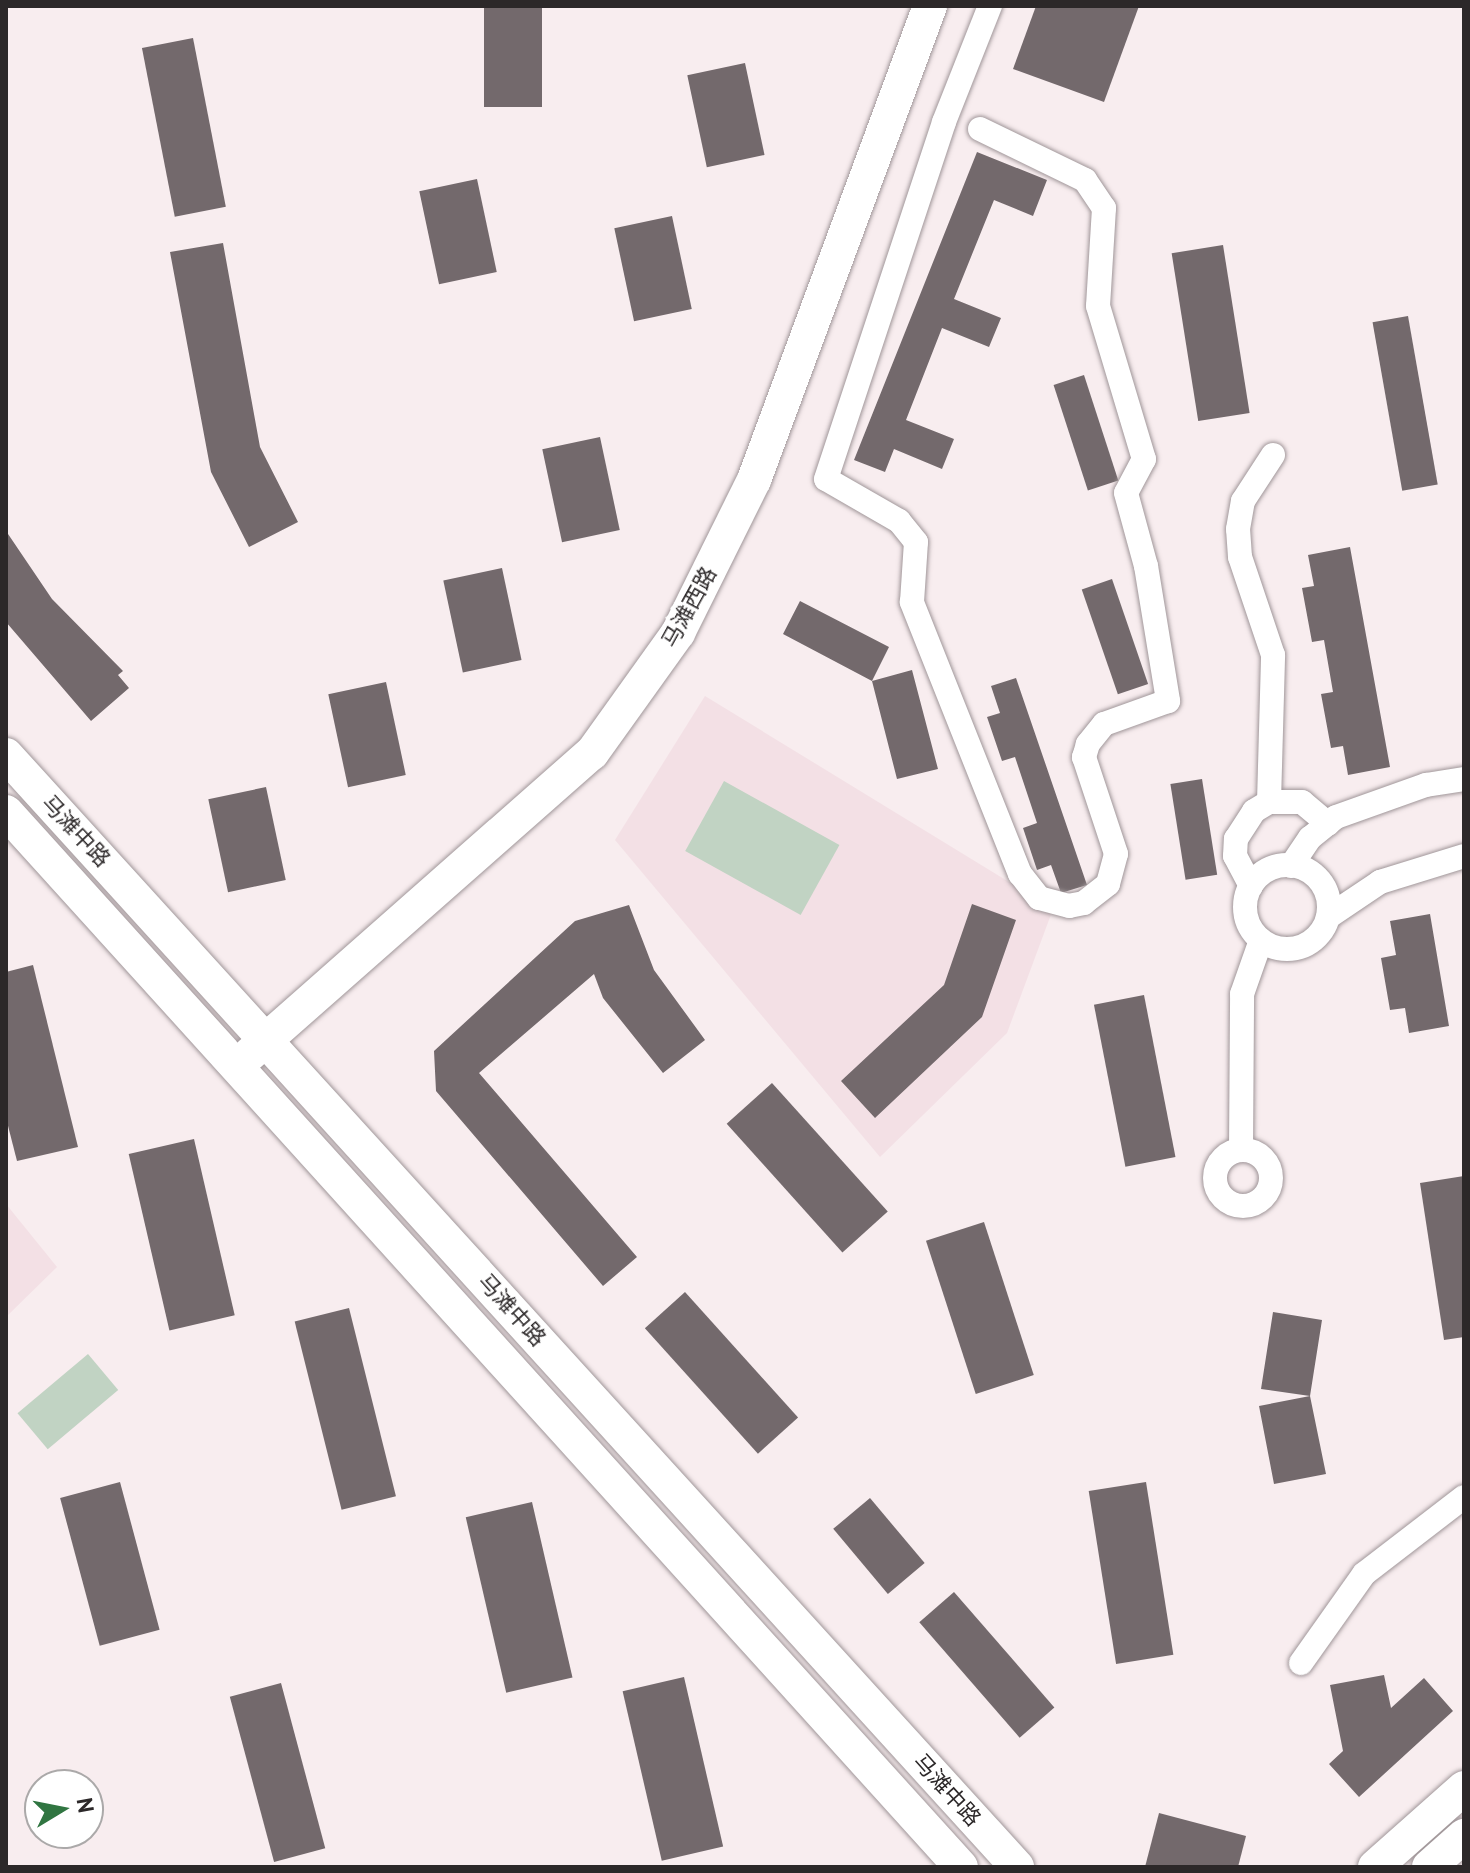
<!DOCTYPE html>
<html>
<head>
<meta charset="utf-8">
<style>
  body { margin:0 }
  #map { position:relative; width:1470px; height:1873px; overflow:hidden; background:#f8edef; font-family:"PT Sans","Noto Sans SC",sans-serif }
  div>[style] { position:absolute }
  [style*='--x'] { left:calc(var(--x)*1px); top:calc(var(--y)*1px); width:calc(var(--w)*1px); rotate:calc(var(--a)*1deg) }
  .built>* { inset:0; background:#f3e0e5 }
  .green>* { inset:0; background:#c1d3c3; transform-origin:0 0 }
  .building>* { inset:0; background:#73696c; transform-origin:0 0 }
  .roads { filter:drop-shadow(0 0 2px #a09699) drop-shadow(0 0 2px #a09699) }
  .street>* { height:24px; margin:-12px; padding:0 12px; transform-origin:12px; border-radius:12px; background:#fff }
  .street>.ring { margin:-12px; padding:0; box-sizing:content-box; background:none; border:24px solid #fff; border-radius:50% }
  .secondary>* { height:34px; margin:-17px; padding:0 17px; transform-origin:17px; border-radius:17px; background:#fff }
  span { translate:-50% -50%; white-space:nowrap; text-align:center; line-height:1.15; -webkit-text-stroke:8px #fff; paint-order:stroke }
  .street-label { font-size:22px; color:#2c2829 }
  .frame { position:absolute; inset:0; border:8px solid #2c2829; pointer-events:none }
  .north { position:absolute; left:24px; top:1769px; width:80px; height:80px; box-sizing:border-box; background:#fff; border:2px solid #aba9a9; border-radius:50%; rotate:80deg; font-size:22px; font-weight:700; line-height:32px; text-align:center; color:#2c2829 }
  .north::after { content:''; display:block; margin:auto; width:28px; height:36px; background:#307541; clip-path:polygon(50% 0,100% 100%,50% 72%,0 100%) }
</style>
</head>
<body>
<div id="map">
  <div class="built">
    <div style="clip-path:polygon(705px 696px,1053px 909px,1007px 1033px,880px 1157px,615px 840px)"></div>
    <div style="clip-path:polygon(6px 1204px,57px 1267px,6px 1317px)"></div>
  </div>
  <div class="green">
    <div style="left:724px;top:781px;width:132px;height:80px;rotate:29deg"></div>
    <div style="left:88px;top:1354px;width:47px;height:92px;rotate:50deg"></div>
  </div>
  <div class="building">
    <div style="left:484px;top:6px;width:58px;height:101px"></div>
    <div style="clip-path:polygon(1036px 6px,1139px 6px,1104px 102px,1013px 69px)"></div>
    <div style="left:193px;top:38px;width:172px;height:52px;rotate:79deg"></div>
    <div style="left:745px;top:63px;width:94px;height:59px;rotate:78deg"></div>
    <div style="clip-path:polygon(977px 152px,1047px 180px,1033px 216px,994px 200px,954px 299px,1001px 318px,989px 347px,942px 328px,906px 420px,954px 439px,942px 469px,894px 449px,885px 472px,854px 460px)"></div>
    <div style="left:477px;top:179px;width:95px;height:59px;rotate:78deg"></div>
    <div style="left:672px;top:216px;width:95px;height:59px;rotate:78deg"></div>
    <div style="clip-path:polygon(223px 243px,260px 447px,298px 522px,249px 547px,211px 472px,170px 252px)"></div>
    <div style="left:1223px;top:245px;width:170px;height:52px;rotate:81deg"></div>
    <div style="left:1408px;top:316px;width:171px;height:36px;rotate:80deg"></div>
    <div style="left:1084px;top:375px;width:111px;height:32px;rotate:72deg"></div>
    <div style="left:600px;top:437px;width:95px;height:59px;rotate:78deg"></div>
    <div style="clip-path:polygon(6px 531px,52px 599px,123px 671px,118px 675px,129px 688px,91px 721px,6px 622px)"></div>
    <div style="clip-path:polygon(1350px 547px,1390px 767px,1348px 775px,1343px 746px,1331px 748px,1321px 694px,1333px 692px,1324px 640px,1312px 642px,1302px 588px,1314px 586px,1308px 555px)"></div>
    <div style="left:502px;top:568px;width:94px;height:60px;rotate:78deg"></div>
    <div style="left:1112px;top:579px;width:111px;height:32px;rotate:71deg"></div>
    <div style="clip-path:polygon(800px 601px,889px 647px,872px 681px,912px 670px,938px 769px,897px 779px,872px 681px,783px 634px)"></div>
    <div style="clip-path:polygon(1016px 678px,1087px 885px,1061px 893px,1051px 865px,1037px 870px,1023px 828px,1037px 823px,1015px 757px,1002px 761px,987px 717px,1000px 713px,991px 686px)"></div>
    <div style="left:386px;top:682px;width:95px;height:59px;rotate:78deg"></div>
    <div style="left:1202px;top:779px;width:97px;height:32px;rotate:81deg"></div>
    <div style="left:266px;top:787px;width:95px;height:59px;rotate:78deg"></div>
    <div style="clip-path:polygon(972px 904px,1016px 920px,982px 1017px,875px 1118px,841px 1081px,944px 985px)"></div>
    <div style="clip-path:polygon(629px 905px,654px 970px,705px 1040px,663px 1073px,603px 998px,594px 974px,479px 1073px,637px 1257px,603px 1286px,436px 1091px,434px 1051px,575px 921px)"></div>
    <div style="clip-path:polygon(1430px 914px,1449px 1026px,1409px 1033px,1405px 1008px,1390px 1010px,1381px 958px,1396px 955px,1390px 921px)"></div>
    <div style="clip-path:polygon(33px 965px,78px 1147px,17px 1161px,6px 1118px,6px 972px)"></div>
    <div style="left:1144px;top:995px;width:165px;height:51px;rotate:79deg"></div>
    <div style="left:772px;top:1083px;width:173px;height:61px;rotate:48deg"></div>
    <div style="left:194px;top:1139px;width:181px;height:67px;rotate:77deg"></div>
    <div style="clip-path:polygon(1464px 1176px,1464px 1337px,1444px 1340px,1420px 1183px)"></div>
    <div style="left:984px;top:1222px;width:161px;height:61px;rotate:72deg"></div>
    <div style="left:685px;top:1292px;width:169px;height:54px;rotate:48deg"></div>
    <div style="left:349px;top:1308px;width:194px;height:56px;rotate:76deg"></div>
    <div style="clip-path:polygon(1273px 1312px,1322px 1320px,1310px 1396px,1326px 1474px,1274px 1484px,1259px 1406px,1310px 1396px,1261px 1389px)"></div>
    <div style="left:120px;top:1482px;width:153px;height:62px;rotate:75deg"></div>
    <div style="left:1146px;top:1482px;width:175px;height:58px;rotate:81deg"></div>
    <div style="left:870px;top:1498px;width:85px;height:48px;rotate:50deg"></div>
    <div style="left:532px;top:1502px;width:180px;height:68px;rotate:77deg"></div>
    <div style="left:954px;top:1592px;width:153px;height:46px;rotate:49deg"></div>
    <div style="clip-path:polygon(1384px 1675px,1391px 1708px,1424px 1678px,1453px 1711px,1359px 1797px,1329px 1764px,1343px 1751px,1330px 1685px)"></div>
    <div style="left:684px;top:1677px;width:174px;height:63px;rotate:77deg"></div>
    <div style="left:281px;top:1683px;width:171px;height:53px;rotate:75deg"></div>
    <div style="clip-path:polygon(1159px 1813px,1246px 1836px,1238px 1867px,1145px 1867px)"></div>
  </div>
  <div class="roads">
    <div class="street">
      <div style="--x:980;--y:129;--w:117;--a:25.9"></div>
      <div style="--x:1085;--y:180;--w:34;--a:56"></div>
      <div style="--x:1104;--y:208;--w:98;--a:93.5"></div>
      <div style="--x:1098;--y:306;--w:160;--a:73.3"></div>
      <div style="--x:1144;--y:459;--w:38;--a:118"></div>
      <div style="--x:1126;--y:493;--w:76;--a:74.7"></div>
      <div style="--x:1146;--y:566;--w:137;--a:80.7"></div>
      <div style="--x:1168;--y:701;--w:68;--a:160.2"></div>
      <div style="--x:1104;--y:724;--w:26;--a:129"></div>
      <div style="--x:1088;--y:744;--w:14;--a:107"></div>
      <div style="--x:1084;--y:757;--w:102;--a:71.7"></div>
      <div style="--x:1116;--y:854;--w:31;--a:105"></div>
      <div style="--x:1108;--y:884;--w:31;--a:142"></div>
      <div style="--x:1084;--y:903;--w:15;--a:169"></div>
      <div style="--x:1069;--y:906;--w:31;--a:-165"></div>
      <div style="--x:1039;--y:898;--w:31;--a:-128"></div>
      <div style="--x:1020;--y:874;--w:293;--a:-111.7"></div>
      <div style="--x:912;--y:602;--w:60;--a:-86.2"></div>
      <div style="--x:916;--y:542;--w:27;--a:-129"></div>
      <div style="--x:899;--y:521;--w:84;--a:-150.1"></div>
      <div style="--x:826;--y:479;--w:376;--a:-71.7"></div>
      <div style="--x:944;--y:122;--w:125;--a:-68.4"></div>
      <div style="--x:1269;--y:802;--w:147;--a:-88.4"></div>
      <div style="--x:1273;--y:655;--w:103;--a:-108.6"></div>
      <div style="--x:1240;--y:557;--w:28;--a:-94"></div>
      <div style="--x:1238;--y:529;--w:28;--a:-80"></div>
      <div style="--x:1243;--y:501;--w:55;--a:-56.9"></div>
      <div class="ring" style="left:1245px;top:865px;width:60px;height:60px"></div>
      <div style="--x:1291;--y:866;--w:34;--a:-56"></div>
      <div style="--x:1310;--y:838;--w:33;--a:-39"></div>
      <div style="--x:1336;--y:817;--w:96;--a:-19.6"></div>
      <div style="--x:1426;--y:785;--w:38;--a:-9"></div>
      <div style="--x:1251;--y:886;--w:34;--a:-118"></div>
      <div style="--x:1235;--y:856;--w:17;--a:-87"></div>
      <div style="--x:1236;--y:839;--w:33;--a:-57"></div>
      <div style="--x:1254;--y:811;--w:17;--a:-31"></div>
      <div style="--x:1269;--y:802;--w:33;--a:0"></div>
      <div style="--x:1302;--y:802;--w:34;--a:40"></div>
      <div style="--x:1328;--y:917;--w:63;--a:-33.9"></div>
      <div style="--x:1380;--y:882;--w:88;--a:-17.2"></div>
      <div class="ring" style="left:1215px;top:1150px;width:32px;height:32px"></div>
      <div style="--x:1241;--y:1150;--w:156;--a:-89.6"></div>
      <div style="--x:1242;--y:994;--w:57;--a:-70.6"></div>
      <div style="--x:1301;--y:1663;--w:109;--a:-54.7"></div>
      <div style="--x:1364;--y:1574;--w:126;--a:-37.6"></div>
    </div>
    <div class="secondary">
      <div style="--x:6;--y:755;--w:1503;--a:47.72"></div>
      <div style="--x:6;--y:812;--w:1423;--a:47.85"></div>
      <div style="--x:250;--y:1054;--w:456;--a:-41.4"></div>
      <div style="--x:592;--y:753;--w:148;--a:-54.4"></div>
      <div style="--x:678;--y:633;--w:171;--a:-63.6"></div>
      <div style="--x:754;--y:480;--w:506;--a:-69.63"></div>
      <div style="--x:1375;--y:1867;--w:119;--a:-41.6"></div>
      <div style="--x:1429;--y:1867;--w:47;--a:-41.5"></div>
    </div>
  </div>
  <div class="street-label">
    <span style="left:689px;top:607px;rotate:-61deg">马滩西路</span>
    <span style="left:76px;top:831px;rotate:47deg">马滩中路</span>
    <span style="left:512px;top:1310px;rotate:48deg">马滩中路</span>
    <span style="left:947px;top:1790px;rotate:48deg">马滩中路</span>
  </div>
  <div class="frame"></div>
  <div class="north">N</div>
</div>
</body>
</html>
